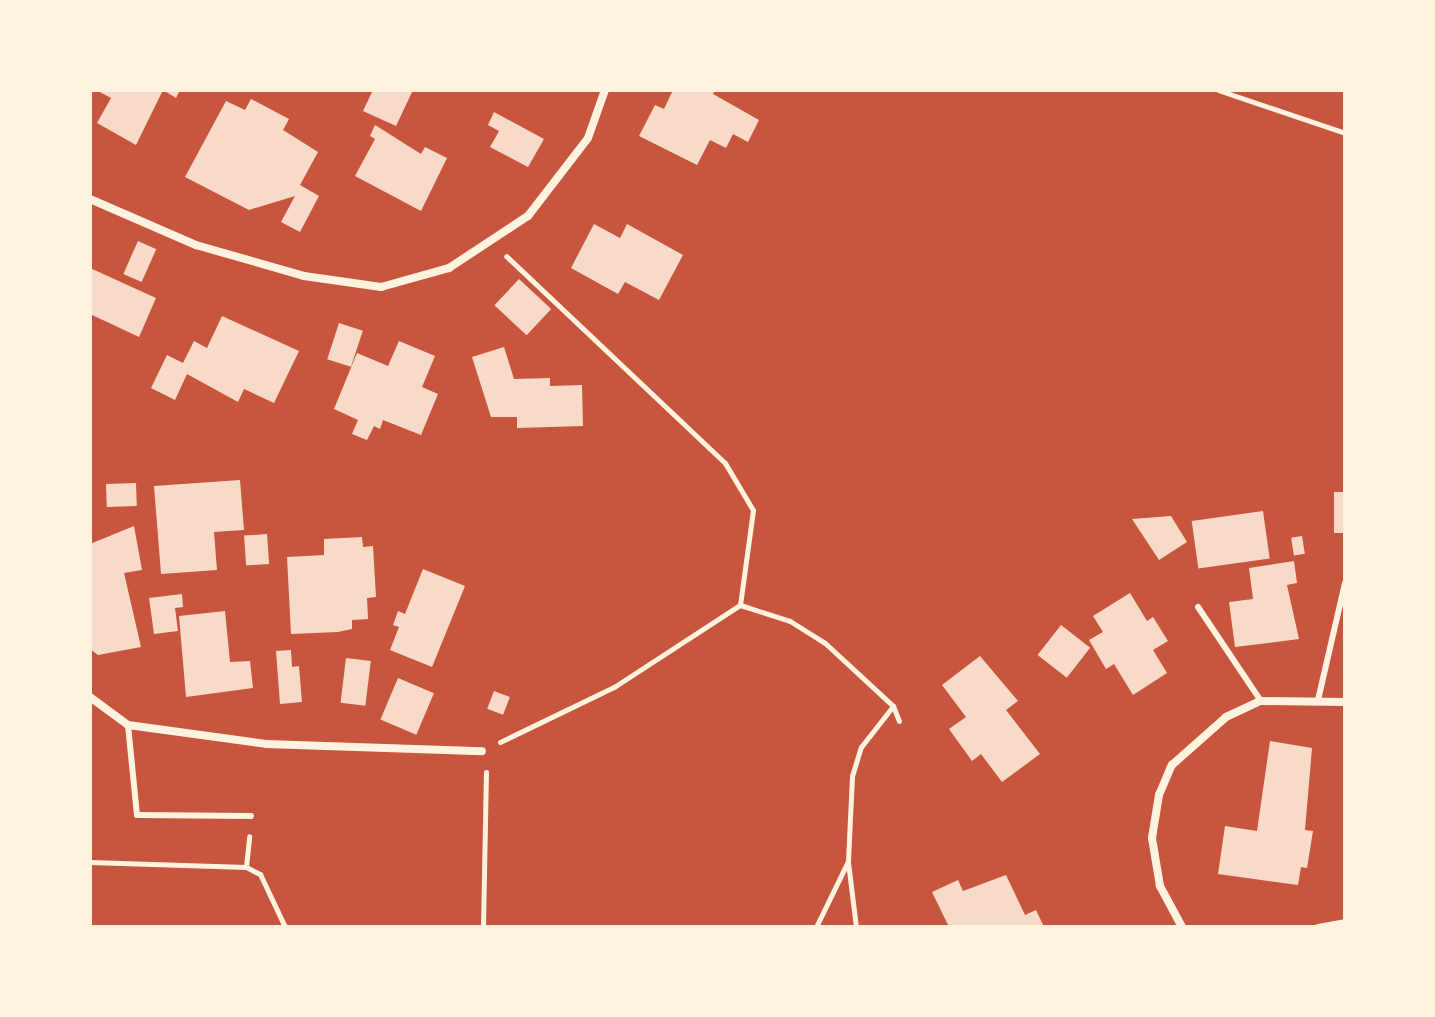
<!DOCTYPE html>
<html>
<head>
<meta charset="utf-8">
<style>
  body { margin:0 }
  #map { position:relative; width:1435px; height:1017px; overflow:hidden; background:#c8553d; font-family:"Alegreya Sans",sans-serif }
  div>[style] { position:absolute }
  [style*='--x'] { left:calc(var(--x)*1px); top:calc(var(--y)*1px); width:calc(var(--w)*1px); rotate:calc(var(--a)*1deg) }
  .building>* { inset:0; background:#f7dbc8; transform-origin:0 0 }
  .path>* { height:5px; margin:-2.5px; padding:0 2.5px; transform-origin:2.5px; border-radius:2.5px; background:#fff3e0 }
  .service>* { height:6px; margin:-3px; padding:0 3px; transform-origin:3px; border-radius:3px; background:#fff3e0 }
  .minor>* { height:8px; margin:-4px; padding:0 4px; transform-origin:4px; border-radius:4px; background:#fff3e0 }
  span { translate:-50% -50%; white-space:nowrap; text-align:center; line-height:1.15; -webkit-text-stroke:6px #fff3e0; paint-order:stroke }
  .frame { position:absolute; inset:0; border:92px solid #fff3e0; pointer-events:none }
</style>
</head>
<body>
<div id="map">
  <div class="building">
    <div style="clip-path:polygon(96px 90px,180px 90px,176px 98px,163px 90px,136px 145px,97px 123px,111px 98px)"></div>
    <div style="clip-path:polygon(373px 90px,413px 90px,396px 126px,363px 111px)"></div>
    <div style="clip-path:polygon(673px 90px,715px 90px,713px 94px,759px 120px,748px 142px,733px 134px,726px 148px,710px 140px,697px 165px,639px 136px,655px 105px,664px 109px)"></div>
    <div style="clip-path:polygon(251px 99px,289px 119px,283px 130px,318px 152px,300px 185px,319px 196px,300px 232px,281px 222px,295px 196px,249px 210px,185px 177px,226px 101px,245px 110px)"></div>
    <div style="clip-path:polygon(494px 112px,544px 139px,528px 167px,490px 147px,499px 131px,488px 125px)"></div>
    <div style="clip-path:polygon(375px 125px,421px 154px,425px 147px,447px 158px,421px 211px,355px 176px,375px 139px,370px 136px)"></div>
    <div style="clip-path:polygon(594px 224px,620px 238px,627px 224px,683px 255px,659px 300px,625px 282px,618px 294px,571px 268px)"></div>
    <div style="left:138px;top:241px;width:20px;height:36px;rotate:24deg"></div>
    <div style="clip-path:polygon(90px 268px,156px 298px,139px 337px,90px 314px)"></div>
    <div style="left:519px;top:279px;width:44px;height:36px;rotate:43deg"></div>
    <div style="clip-path:polygon(222px 316px,299px 351px,274px 403px,244px 389px,238px 402px,187px 374px,175px 400px,151px 388px,167px 355px,183px 363px,194px 341px,207px 348px)"></div>
    <div style="left:339px;top:323px;width:25px;height:38px;rotate:18deg"></div>
    <div style="clip-path:polygon(399px 341px,435px 356px,422px 387px,438px 394px,421px 435px,383px 420px,380px 429px,374px 426px,367px 440px,352px 434px,358px 420px,334px 409px,357px 353px,388px 366px)"></div>
    <div style="clip-path:polygon(504px 347px,514px 379px,550px 378px,550px 386px,582px 385px,583px 426px,517px 428px,517px 417px,491px 417px,472px 357px)"></div>
    <div style="clip-path:polygon(240px 480px,244px 530px,214px 532px,217px 570px,161px 574px,154px 486px)"></div>
    <div style="left:136px;top:483px;width:23px;height:30px;rotate:88deg"></div>
    <div style="left:1334px;top:492px;width:11px;height:41px"></div>
    <div style="left:1263px;top:511px;width:48px;height:72px;rotate:82deg"></div>
    <div style="clip-path:polygon(1171px 516px,1187px 542px,1159px 560px,1132px 519px)"></div>
    <div style="clip-path:polygon(134px 526px,142px 570px,124px 573px,141px 647px,98px 655px,90px 649px,90px 544px)"></div>
    <div style="left:267px;top:534px;width:30px;height:23px;rotate:86deg"></div>
    <div style="left:1302px;top:536px;width:18px;height:11px;rotate:81deg"></div>
    <div style="clip-path:polygon(362px 537px,363px 547px,373px 546px,376px 597px,367px 598px,368px 619px,352px 620px,352px 629px,338px 632px,291px 634px,287px 557px,324px 555px,324px 539px)"></div>
    <div style="clip-path:polygon(1294px 561px,1297px 583px,1287px 585px,1299px 639px,1235px 647px,1229px 602px,1253px 599px,1249px 568px)"></div>
    <div style="clip-path:polygon(423px 569px,465px 586px,432px 667px,390px 650px,399px 627px,393px 625px,398px 611px,405px 614px)"></div>
    <div style="clip-path:polygon(1130px 593px,1147px 621px,1153px 617px,1168px 641px,1153px 650px,1167px 673px,1133px 695px,1114px 664px,1106px 669px,1089px 640px,1103px 632px,1093px 616px)"></div>
    <div style="clip-path:polygon(182px 594px,183px 607px,175px 608px,178px 631px,154px 634px,149px 598px)"></div>
    <div style="clip-path:polygon(225px 611px,230px 662px,250px 661px,253px 688px,186px 697px,179px 616px)"></div>
    <div style="left:1061px;top:625px;width:37px;height:38px;rotate:38deg"></div>
    <div style="clip-path:polygon(291px 650px,292px 667px,299px 666px,302px 702px,280px 704px,276px 651px)"></div>
    <div style="clip-path:polygon(980px 656px,1018px 701px,1006px 710px,1040px 754px,1002px 782px,981px 754px,972px 761px,949px 729px,966px 717px,942px 685px)"></div>
    <div style="left:346px;top:658px;width:25px;height:45px;rotate:7deg"></div>
    <div style="left:398px;top:678px;width:39px;height:45px;rotate:23deg"></div>
    <div style="left:494px;top:691px;width:17px;height:19px;rotate:21deg"></div>
    <div style="clip-path:polygon(1270px 741px,1312px 748px,1305px 830px,1313px 831px,1307px 868px,1301px 867px,1298px 885px,1218px 874px,1225px 826px,1257px 831px)"></div>
    <div style="clip-path:polygon(1006px 875px,1025px 915px,1036px 910px,1044px 927px,949px 927px,932px 892px,958px 880px,963px 891px)"></div>
  </div>
  <div class="path">
    <div style="--x:1218;--y:90;--w:134;--a:18.7"></div>
    <div style="--x:740;--y:605;--w:52;--a:17.7"></div>
    <div style="--x:790;--y:621;--w:41;--a:32.2"></div>
    <div style="--x:825;--y:643;--w:93;--a:42.8"></div>
    <div style="--x:893;--y:706;--w:16;--a:68"></div>
    <div style="--x:500;--y:742;--w:127;--a:-25.8"></div>
    <div style="--x:614;--y:687;--w:150;--a:-33.1"></div>
    <div style="--x:740;--y:605;--w:96;--a:-82.2"></div>
    <div style="--x:753;--y:510;--w:55;--a:-120.8"></div>
    <div style="--x:725;--y:463;--w:301;--a:-136.6"></div>
    <div style="--x:90;--y:862;--w:156;--a:1.8"></div>
    <div style="--x:246;--y:867;--w:16;--a:27"></div>
    <div style="--x:260;--y:874;--w:59;--a:64.7"></div>
    <div style="--x:848;--y:862;--w:65;--a:83"></div>
    <div style="--x:246;--y:867;--w:31;--a:-84"></div>
    <div style="--x:483;--y:927;--w:155;--a:-88.9"></div>
    <div style="--x:816;--y:927;--w:73;--a:-64.1"></div>
    <div style="--x:848;--y:861;--w:85;--a:-87.3"></div>
    <div style="--x:852;--y:776;--w:30;--a:-73"></div>
    <div style="--x:861;--y:747;--w:52;--a:-52"></div>
  </div>
  <div class="service">
    <div style="--x:1198;--y:607;--w:113;--a:56.2"></div>
    <div style="--x:1318;--y:700;--w:120;--a:-77"></div>
    <div style="--x:128;--y:725;--w:90;--a:84.3"></div>
    <div style="--x:137;--y:815;--w:114;--a:0.5"></div>
    <div style="--x:1318;--y:927;--w:27;--a:-10"></div>
  </div>
  <div class="minor">
    <div style="--x:90;--y:199;--w:116;--a:23.5"></div>
    <div style="--x:196;--y:245;--w:112;--a:16"></div>
    <div style="--x:304;--y:276;--w:78;--a:8.1"></div>
    <div style="--x:381;--y:287;--w:71;--a:-15.6"></div>
    <div style="--x:449;--y:268;--w:95;--a:-33.4"></div>
    <div style="--x:528;--y:216;--w:98;--a:-52.4"></div>
    <div style="--x:588;--y:138;--w:51;--a:-70.5"></div>
    <div style="--x:90;--y:697;--w:47;--a:36.4"></div>
    <div style="--x:128;--y:725;--w:139;--a:7.8"></div>
    <div style="--x:266;--y:744;--w:216;--a:1.9"></div>
    <div style="--x:1182;--y:927;--w:47;--a:-118.2"></div>
    <div style="--x:1160;--y:886;--w:49;--a:-99.5"></div>
    <div style="--x:1152;--y:838;--w:44;--a:-80.8"></div>
    <div style="--x:1159;--y:795;--w:33;--a:-67"></div>
    <div style="--x:1172;--y:765;--w:72;--a:-41.6"></div>
    <div style="--x:1226;--y:717;--w:38;--a:-25"></div>
    <div style="--x:1261;--y:701;--w:84;--a:0.7"></div>
  </div>
  <div class="frame"></div>
</div>
</body>
</html>
